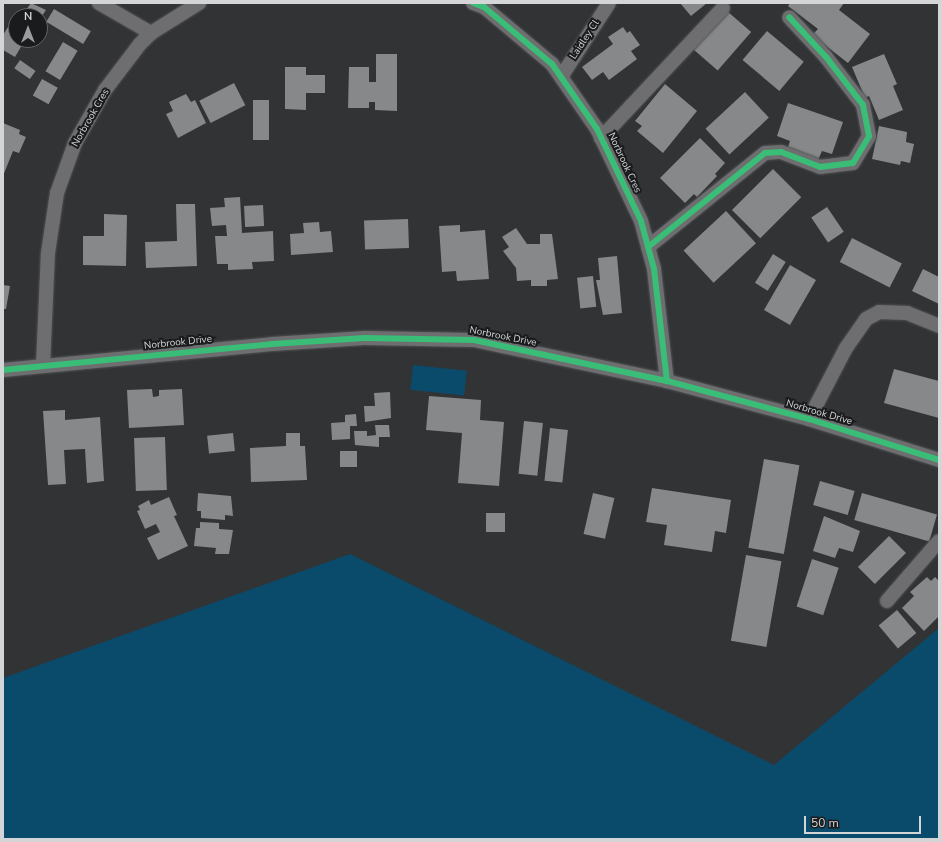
<!DOCTYPE html>
<html>
<head>
<meta charset="utf-8">
<style>
  body { margin:0 }
  #map { position:relative; width:942px; height:842px; overflow:hidden; background:#313335; font-family:"Nunito Sans",sans-serif }
  div>[style] { position:absolute }
  [style*='--x'] { left:calc(var(--x)*1px); top:calc(var(--y)*1px); width:calc(var(--w)*1px); rotate:calc(var(--a)*1deg) }
  .green>* { inset:0; background:#0a4b6b; transform-origin:0 0 }
  .building>* { inset:0; background:#868889; transform-origin:0 0 }
  .roads { filter:drop-shadow(0 0 1px #4f5051) drop-shadow(0 0 1px #4f5051) }
  .minor>* { height:14px; margin:-7px; padding:0 7px; transform-origin:7px; border-radius:7px; background:#6e6e70 }
  .cycleway>* { height:6px; margin:-3px; padding:0 3px; transform-origin:3px; border-radius:3px; background:#3abd76 }
  span { translate:-50% -50%; white-space:nowrap; text-align:center; line-height:1.15; -webkit-text-stroke:4px #1a1b1c; paint-order:stroke }
  .street-label { font-size:10px; color:#d3d5d6 }
  .frame { position:absolute; inset:0; border:4px solid #d3d5d6; pointer-events:none }
  .north { position:absolute; left:8px; top:8px; width:40px; height:40px; box-sizing:border-box; background:#1a1b1c; border:1px solid #646566; border-radius:50%; rotate:0deg; font-size:11px; font-weight:700; line-height:16px; text-align:center; color:#d3d5d6 }
  .north::after { content:''; display:block; margin:auto; width:14px; height:18px; background:#9a9c9e; clip-path:polygon(50% 0,100% 100%,50% 72%,0 100%) }
  .scale { position:absolute; left:804px; top:816px; width:117px; height:18px; box-sizing:border-box; border:2px solid #d3d5d6; border-top:0; padding-left:5px; font-size:12px; line-height:14px; white-space:nowrap; color:#d3d5d6; -webkit-text-stroke:3px #1a1b1c; paint-order:stroke }
</style>
</head>
<body>
<div id="map">
  <div class="green">
    <div style="left:413px;top:365px;width:54px;height:25px;rotate:6deg"></div>
    <div style="clip-path:polygon(350px 554px,774px 765px,939px 628px,939px 839px,3px 839px,3px 678px)"></div>
  </div>
  <div class="building">
    <div style="clip-path:polygon(31px 3px,46px 10px,40px 19px,40px 16px,22px 16px)"></div>
    <div style="clip-path:polygon(680px 3px,707px 3px,691px 16px)"></div>
    <div style="clip-path:polygon(790px 3px,844px 3px,839px 10px,870px 34px,848px 63px,812px 35px,818px 29px,788px 6px)"></div>
    <div style="left:54px;top:9px;width:43px;height:15px;rotate:31deg"></div>
    <div style="left:727px;top:11px;width:32px;height:51px;rotate:41deg"></div>
    <div style="clip-path:polygon(8px 27px,16px 32px,16px 40px,25px 40px,15px 57px,3px 50px,3px 35px)"></div>
    <div style="clip-path:polygon(623px 27px,627px 33px,630px 31px,640px 45px,631px 51px,637px 59px,609px 80px,603px 72px,592px 80px,582px 67px,613px 44px,608px 37px)"></div>
    <div style="left:767px;top:31px;width:48px;height:38px;rotate:40deg"></div>
    <div style="left:63px;top:42px;width:17px;height:34px;rotate:31deg"></div>
    <div style="clip-path:polygon(376px 54px,397px 54px,397px 111px,375px 110px,375px 102px,369px 102px,369px 108px,348px 108px,349px 67px,369px 67px,369px 82px,376px 82px)"></div>
    <div style="clip-path:polygon(884px 54px,897px 84px,893px 86px,903px 110px,879px 120px,869px 96px,865px 98px,852px 67px)"></div>
    <div style="left:20px;top:60px;width:19px;height:10px;rotate:35deg"></div>
    <div style="clip-path:polygon(285px 67px,306px 67px,306px 75px,325px 75px,325px 93px,306px 93px,306px 110px,285px 109px)"></div>
    <div style="left:42px;top:79px;width:18px;height:19px;rotate:29deg"></div>
    <div style="left:234px;top:83px;width:25px;height:39px;rotate:63deg"></div>
    <div style="clip-path:polygon(665px 84px,697px 111px,663px 153px,637px 131px,642px 126px,635px 121px)"></div>
    <div style="left:745px;top:92px;width:35px;height:54px;rotate:47deg"></div>
    <div style="clip-path:polygon(186px 94px,191px 102px,195px 100px,206px 123px,178px 138px,166px 114px,173px 111px,169px 102px)"></div>
    <div style="left:269px;top:100px;width:40px;height:16px;rotate:90deg"></div>
    <div style="clip-path:polygon(788px 103px,843px 122px,832px 154px,822px 151px,818px 160px,787px 150px,790px 141px,777px 136px)"></div>
    <div style="clip-path:polygon(3px 123px,20px 130px,19px 134px,26px 137px,19px 153px,13px 151px,3px 176px)"></div>
    <div style="clip-path:polygon(879px 126px,907px 132px,906px 142px,914px 144px,910px 163px,901px 161px,900px 165px,872px 159px)"></div>
    <div style="clip-path:polygon(700px 138px,725px 163px,715px 174px,717px 176px,697px 197px,694px 194px,685px 203px,660px 178px)"></div>
    <div style="left:773px;top:169px;width:40px;height:58px;rotate:45deg"></div>
    <div style="clip-path:polygon(240px 197px,242px 233px,273px 231px,274px 261px,252px 262px,253px 269px,228px 270px,228px 264px,217px 264px,215px 236px,227px 236px,226px 225px,212px 226px,210px 208px,225px 207px,224px 198px)"></div>
    <div style="clip-path:polygon(176px 204px,195px 204px,197px 266px,146px 268px,145px 242px,177px 241px)"></div>
    <div style="left:263px;top:205px;width:21px;height:19px;rotate:87deg"></div>
    <div style="left:827px;top:207px;width:30px;height:19px;rotate:56deg"></div>
    <div style="left:726px;top:211px;width:44px;height:58px;rotate:47deg"></div>
    <div style="clip-path:polygon(104px 214px,127px 215px,126px 266px,83px 265px,83px 236px,104px 236px)"></div>
    <div style="left:408px;top:219px;width:29px;height:44px;rotate:88deg"></div>
    <div style="clip-path:polygon(319px 222px,320px 232px,331px 231px,333px 252px,291px 255px,290px 234px,304px 233px,303px 223px)"></div>
    <div style="clip-path:polygon(460px 225px,460px 232px,485px 230px,489px 279px,457px 281px,456px 271px,442px 272px,439px 226px)"></div>
    <div style="clip-path:polygon(516px 228px,527px 244px,540px 244px,540px 234px,552px 234px,558px 279px,547px 280px,547px 286px,531px 286px,531px 280px,517px 281px,516px 268px,503px 251px,509px 247px,502px 237px)"></div>
    <div style="left:852px;top:238px;width:56px;height:27px;rotate:27deg"></div>
    <div style="left:773px;top:254px;width:15px;height:34px;rotate:32deg"></div>
    <div style="clip-path:polygon(617px 256px,622px 313px,603px 315px,596px 280px,600px 280px,598px 258px)"></div>
    <div style="left:790px;top:265px;width:30px;height:52px;rotate:30deg"></div>
    <div style="clip-path:polygon(923px 269px,939px 277px,939px 304px,912px 291px)"></div>
    <div style="left:593px;top:276px;width:31px;height:16px;rotate:84deg"></div>
    <div style="clip-path:polygon(3px 285px,10px 286px,6px 309px,3px 309px)"></div>
    <div style="clip-path:polygon(894px 369px,939px 381px,939px 418px,884px 403px)"></div>
    <div style="clip-path:polygon(152px 389px,153px 397px,159px 396px,159px 390px,182px 389px,184px 425px,129px 428px,127px 390px)"></div>
    <div style="clip-path:polygon(390px 392px,391px 418px,365px 422px,364px 406px,375px 406px,374px 393px)"></div>
    <div style="clip-path:polygon(429px 396px,481px 400px,480px 420px,504px 422px,499px 486px,458px 483px,462px 433px,426px 430px)"></div>
    <div style="clip-path:polygon(65px 410px,65px 420px,100px 417px,104px 481px,87px 483px,85px 449px,64px 450px,66px 484px,48px 485px,43px 411px)"></div>
    <div style="clip-path:polygon(356px 414px,357px 426px,350px 426px,350px 439px,332px 440px,331px 423px,345px 422px,345px 415px)"></div>
    <div style="left:524px;top:421px;width:19px;height:53px;rotate:6deg"></div>
    <div style="clip-path:polygon(375px 425px,389px 425px,390px 437px,379px 437px,379px 447px,355px 445px,354px 431px,367px 431px,367px 436px,376px 435px)"></div>
    <div style="left:550px;top:428px;width:18px;height:53px;rotate:6deg"></div>
    <div style="left:233px;top:433px;width:18px;height:26px;rotate:84deg"></div>
    <div style="clip-path:polygon(286px 433px,300px 433px,300px 446px,305px 446px,307px 480px,251px 482px,250px 448px,286px 446px)"></div>
    <div style="left:165px;top:437px;width:53px;height:31px;rotate:88deg"></div>
    <div style="left:340px;top:451px;width:17px;height:16px"></div>
    <div style="left:764px;top:459px;width:36px;height:90px;rotate:10deg"></div>
    <div style="left:820px;top:481px;width:36px;height:25px;rotate:16deg"></div>
    <div style="clip-path:polygon(652px 488px,731px 500px,726px 533px,715px 531px,712px 552px,664px 545px,667px 525px,646px 522px)"></div>
    <div style="clip-path:polygon(198px 493px,231px 496px,233px 516px,225px 515px,225px 520px,201px 518px,201px 511px,197px 511px)"></div>
    <div style="left:593px;top:493px;width:22px;height:42px;rotate:13deg"></div>
    <div style="left:862px;top:493px;width:78px;height:28px;rotate:16deg"></div>
    <div style="clip-path:polygon(169px 497px,177px 515px,174px 516px,188px 546px,158px 560px,147px 538px,160px 532px,156px 524px,145px 529px,137px 511px,140px 510px,138px 506px,149px 500px,151px 505px)"></div>
    <div style="left:486px;top:513px;width:19px;height:19px"></div>
    <div style="clip-path:polygon(824px 516px,860px 531px,853px 552px,839px 548px,835px 558px,813px 551px)"></div>
    <div style="clip-path:polygon(200px 522px,219px 523px,219px 529px,233px 530px,229px 554px,215px 554px,216px 548px,194px 546px,196px 528px,200px 528px)"></div>
    <div style="left:889px;top:536px;width:24px;height:44px;rotate:45deg"></div>
    <div style="left:746px;top:555px;width:36px;height:87px;rotate:10deg"></div>
    <div style="left:812px;top:559px;width:28px;height:50px;rotate:18deg"></div>
    <div style="clip-path:polygon(927px 577px,931px 581px,935px 577px,939px 581px,939px 616px,924px 631px,902px 608px,914px 596px,910px 592px)"></div>
    <div style="left:897px;top:610px;width:30px;height:24px;rotate:50deg"></div>
  </div>
  <div class="roads">
    <div class="minor">
      <div style="--x:99;--y:3;--w:60;--a:30"></div>
      <div style="--x:473;--y:3;--w:12;--a:20"></div>
      <div style="--x:484;--y:7;--w:89;--a:40"></div>
      <div style="--x:552;--y:64;--w:79;--a:55.3"></div>
      <div style="--x:597;--y:129;--w:102;--a:64.4"></div>
      <div style="--x:641;--y:221;--w:50;--a:74.8"></div>
      <div style="--x:654;--y:269;--w:113;--a:83.4"></div>
      <div style="--x:561;--y:77;--w:88;--a:-57"></div>
      <div style="--x:601;--y:138;--w:178;--a:-46.8"></div>
      <div style="--x:648;--y:247;--w:150;--a:-38.8"></div>
      <div style="--x:765;--y:153;--w:16;--a:-4"></div>
      <div style="--x:781;--y:152;--w:42;--a:21"></div>
      <div style="--x:820;--y:167;--w:33;--a:-7"></div>
      <div style="--x:853;--y:163;--w:31;--a:-59"></div>
      <div style="--x:869;--y:136;--w:32;--a:-101"></div>
      <div style="--x:863;--y:105;--w:61;--a:-127.6"></div>
      <div style="--x:826;--y:57;--w:54;--a:-132.8"></div>
      <div style="--x:43;--y:366;--w:113;--a:-87.5"></div>
      <div style="--x:48;--y:253;--w:61;--a:-81.5"></div>
      <div style="--x:57;--y:193;--w:53;--a:-70.2"></div>
      <div style="--x:75;--y:143;--w:61;--a:-60.5"></div>
      <div style="--x:105;--y:90;--w:58;--a:-52.7"></div>
      <div style="--x:140;--y:44;--w:16;--a:-45"></div>
      <div style="--x:151;--y:33;--w:57;--a:-32"></div>
      <div style="--x:3;--y:370;--w:270;--a:-5.5"></div>
      <div style="--x:272;--y:344;--w:93;--a:-3.7"></div>
      <div style="--x:365;--y:338;--w:109;--a:1.1"></div>
      <div style="--x:474;--y:340;--w:197;--a:12"></div>
      <div style="--x:667;--y:381;--w:147;--a:15"></div>
      <div style="--x:809;--y:419;--w:136;--a:17.5"></div>
      <div style="--x:809;--y:419;--w:80;--a:-62.5"></div>
      <div style="--x:846;--y:348;--w:35;--a:-55"></div>
      <div style="--x:866;--y:319;--w:15;--a:-28"></div>
      <div style="--x:879;--y:312;--w:28;--a:2"></div>
      <div style="--x:907;--y:313;--w:35;--a:22"></div>
      <div style="--x:887;--y:601;--w:79;--a:-49.1"></div>
    </div>
  </div>
  <div class="cycleway">
    <div style="--x:473;--y:3;--w:12;--a:20"></div>
    <div style="--x:484;--y:7;--w:89;--a:40"></div>
    <div style="--x:552;--y:64;--w:79;--a:55.3"></div>
    <div style="--x:597;--y:129;--w:102;--a:64.4"></div>
    <div style="--x:641;--y:221;--w:50;--a:74.8"></div>
    <div style="--x:654;--y:269;--w:113;--a:83.4"></div>
    <div style="--x:648;--y:247;--w:150;--a:-38.8"></div>
    <div style="--x:765;--y:153;--w:16;--a:-4"></div>
    <div style="--x:781;--y:152;--w:42;--a:21"></div>
    <div style="--x:820;--y:167;--w:33;--a:-7"></div>
    <div style="--x:853;--y:163;--w:31;--a:-59"></div>
    <div style="--x:869;--y:136;--w:32;--a:-101"></div>
    <div style="--x:863;--y:105;--w:61;--a:-127.6"></div>
    <div style="--x:826;--y:57;--w:54;--a:-132.8"></div>
    <div style="--x:3;--y:370;--w:270;--a:-5.5"></div>
    <div style="--x:272;--y:344;--w:93;--a:-3.7"></div>
    <div style="--x:365;--y:338;--w:109;--a:1.1"></div>
    <div style="--x:474;--y:340;--w:197;--a:12"></div>
    <div style="--x:667;--y:381;--w:147;--a:15"></div>
    <div style="--x:809;--y:419;--w:136;--a:17.5"></div>
  </div>
  <div class="street-label">
    <span style="left:585px;top:40px;rotate:-57deg">Laidley Cl</span>
    <span style="left:91px;top:118px;rotate:-60deg">Norbrook Cres</span>
    <span style="left:624px;top:163px;rotate:65deg">Norbrook Cres</span>
    <span style="left:503px;top:337px;rotate:11deg">Norbrook Drive</span>
    <span style="left:178px;top:343px;rotate:-6deg">Norbrook Drive</span>
    <span style="left:819px;top:413px;rotate:16deg">Norbrook Drive</span>
  </div>
  <div class="frame"></div>
  <div class="north">N</div>
  <div class="scale">50 m</div>
</div>
</body>
</html>
